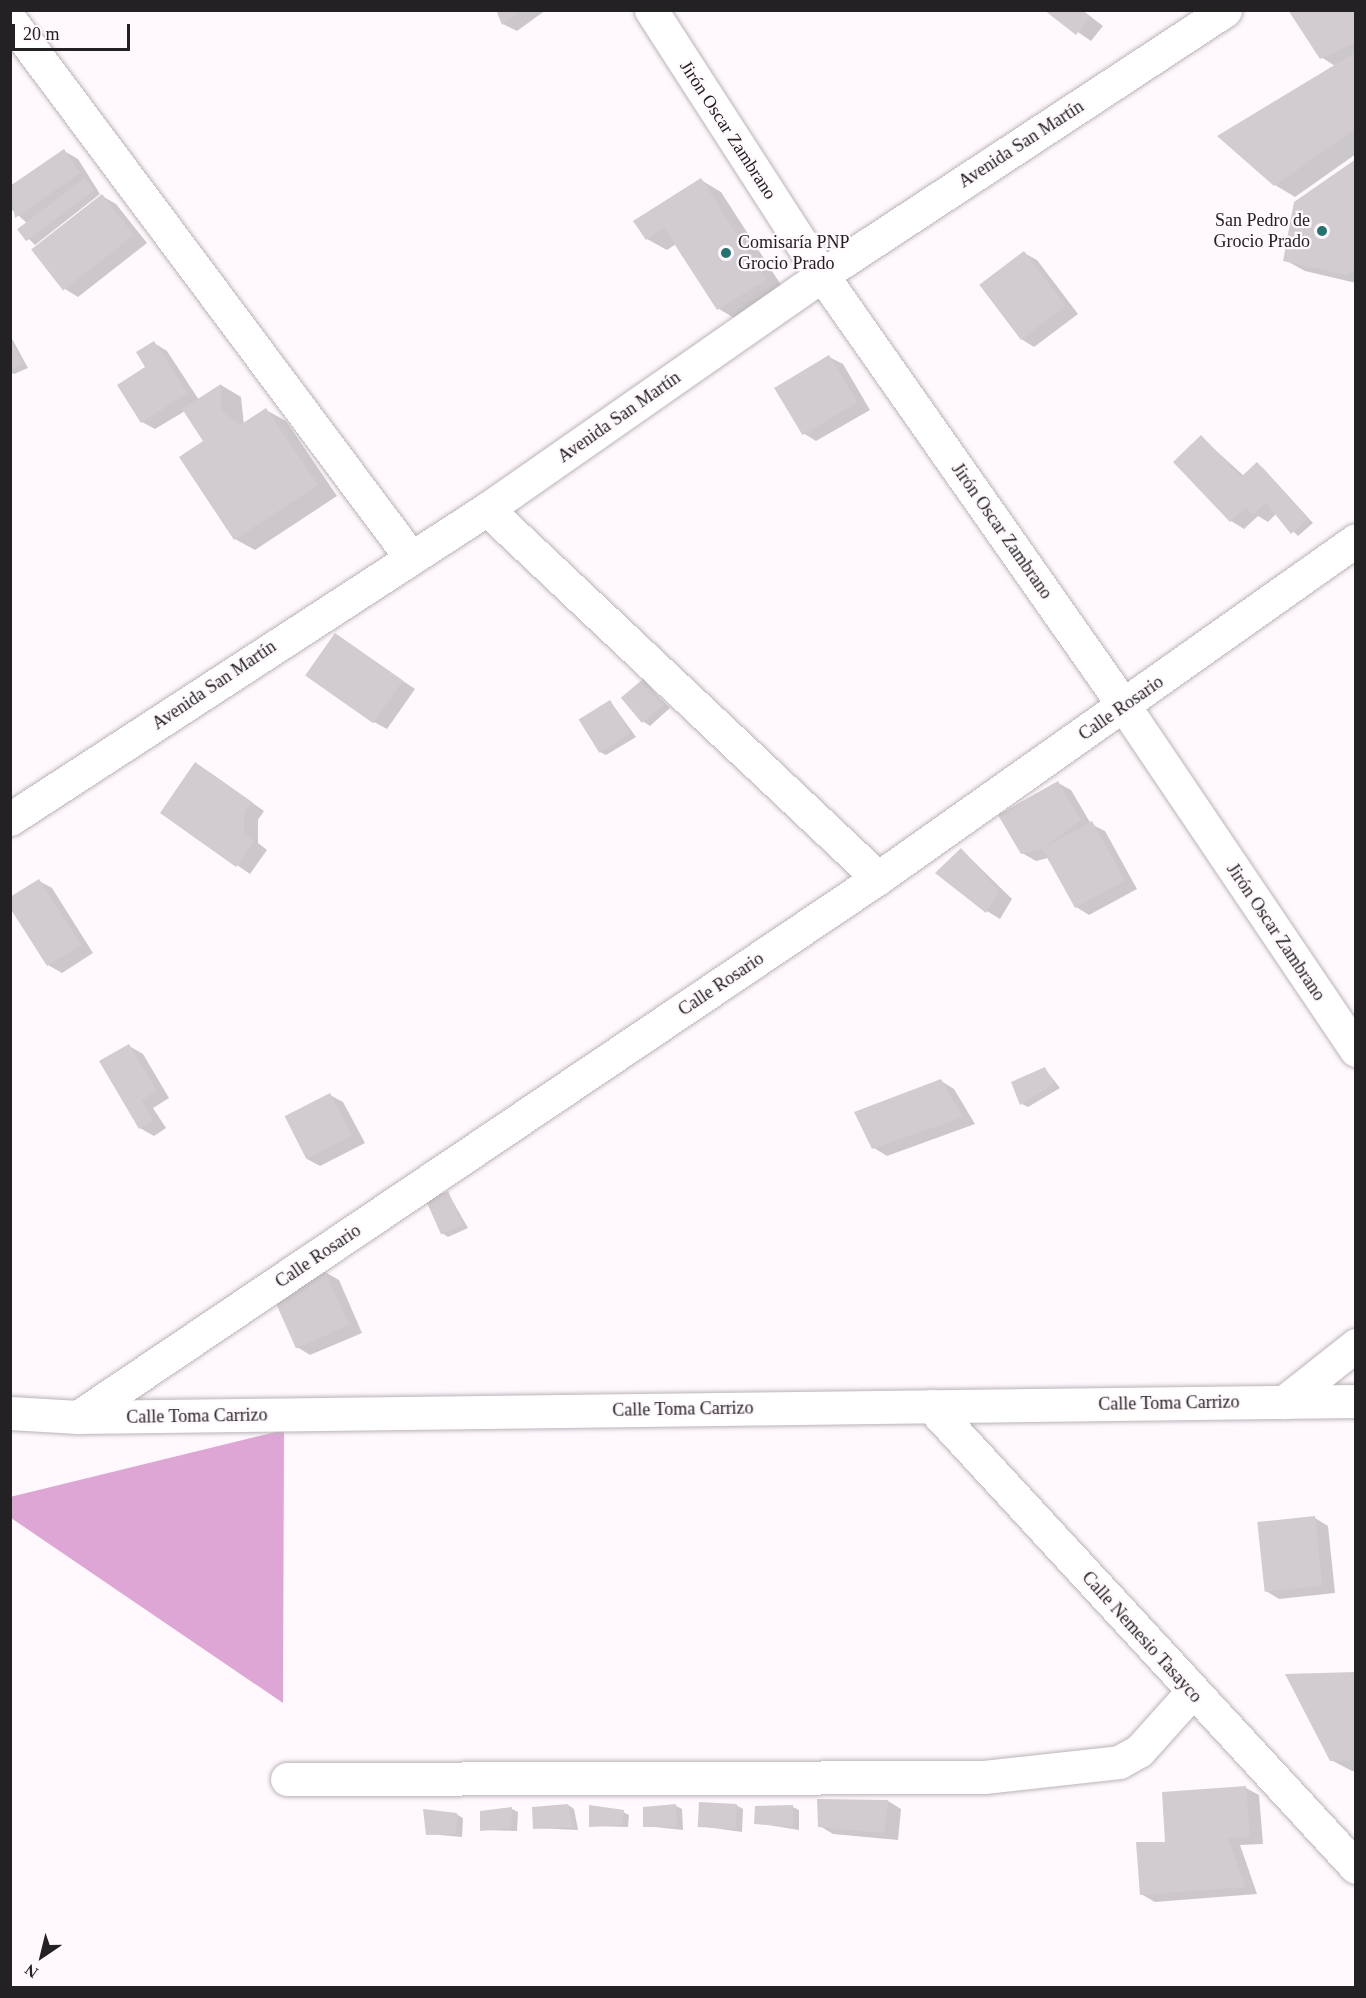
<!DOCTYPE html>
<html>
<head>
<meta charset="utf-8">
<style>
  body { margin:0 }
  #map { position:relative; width:1366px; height:1998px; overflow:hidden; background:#fff9fe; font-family:"Times New Roman",serif }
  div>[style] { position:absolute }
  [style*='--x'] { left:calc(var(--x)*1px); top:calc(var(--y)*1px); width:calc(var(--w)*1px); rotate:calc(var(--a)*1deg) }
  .forest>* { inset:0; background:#dea6d5 }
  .shadow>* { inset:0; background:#0003 }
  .building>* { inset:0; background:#d2ccd1; transform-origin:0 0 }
  .roads { filter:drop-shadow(0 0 2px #bab4b9) drop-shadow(0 0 2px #bab4b9) }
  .street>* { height:33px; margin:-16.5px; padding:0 16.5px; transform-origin:16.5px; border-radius:16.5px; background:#fff }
  .secondary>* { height:33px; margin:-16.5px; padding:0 16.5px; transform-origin:16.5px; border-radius:16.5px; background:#fff }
  .dots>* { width:16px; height:16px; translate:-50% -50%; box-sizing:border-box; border:3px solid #fff9fe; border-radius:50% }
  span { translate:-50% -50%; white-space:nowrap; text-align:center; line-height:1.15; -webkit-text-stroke:4.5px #fff9fe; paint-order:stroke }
  .street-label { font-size:18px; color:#232123 }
  .poi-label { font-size:18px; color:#232123 }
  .right { translate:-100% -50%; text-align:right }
  .left { translate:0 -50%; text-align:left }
  .frame { position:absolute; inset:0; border:12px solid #232123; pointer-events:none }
  .north { position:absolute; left:12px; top:1926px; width:60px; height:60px; -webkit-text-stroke:4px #fff9fe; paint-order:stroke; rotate:215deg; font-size:16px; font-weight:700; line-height:24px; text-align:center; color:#232123 }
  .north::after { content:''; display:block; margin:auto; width:21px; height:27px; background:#232123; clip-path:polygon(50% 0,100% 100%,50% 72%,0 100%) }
  .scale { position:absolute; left:12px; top:24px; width:118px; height:27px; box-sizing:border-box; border:3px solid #232123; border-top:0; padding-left:8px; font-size:18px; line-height:21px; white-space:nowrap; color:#232123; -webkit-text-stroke:4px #fff9fe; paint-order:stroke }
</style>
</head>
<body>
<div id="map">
  <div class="forest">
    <div style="clip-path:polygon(284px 1430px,283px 1703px,11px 1518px,10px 1497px)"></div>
  </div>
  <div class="shadow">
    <div style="clip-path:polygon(498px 10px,546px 10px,517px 31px,503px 24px)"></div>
    <div style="clip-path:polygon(1046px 10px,1082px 10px,1103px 26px,1091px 41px)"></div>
    <div style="clip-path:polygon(1356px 10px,1356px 154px,1295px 197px,1275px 185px,1335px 66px,1321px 57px)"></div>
    <div style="clip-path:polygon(64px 151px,78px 159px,100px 194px,35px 245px,20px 230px,28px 224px,10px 208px,10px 188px)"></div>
    <div style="clip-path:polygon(1356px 161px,1356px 283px,1305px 271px,1285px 260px)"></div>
    <div style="clip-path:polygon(701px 180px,721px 192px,785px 291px,739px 321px,719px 309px,676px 244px,667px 250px,647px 239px)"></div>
    <div style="clip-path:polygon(102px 196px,116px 204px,147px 243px,78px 297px,65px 289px)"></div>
    <div style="clip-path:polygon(1024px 253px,1037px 260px,1078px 314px,1034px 347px,1021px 339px)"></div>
    <div style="clip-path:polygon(10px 335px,28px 368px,14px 374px,10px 372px)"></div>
    <div style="clip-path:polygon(154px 343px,167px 351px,199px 400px,221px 385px,241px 397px,244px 425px,266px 410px,286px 421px,337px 496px,255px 550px,235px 539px,206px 442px,185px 411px,155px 429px,142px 422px)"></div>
    <div style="clip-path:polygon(829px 357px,843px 364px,870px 410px,816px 441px,803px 433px)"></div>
    <div style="clip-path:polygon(1201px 437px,1244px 476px,1257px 464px,1263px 468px,1313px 523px,1298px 536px,1276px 514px,1268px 522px,1258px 516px,1244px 529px,1231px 521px)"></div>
    <div style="clip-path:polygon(335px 635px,415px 689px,387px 729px,374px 722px)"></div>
    <div style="clip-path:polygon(643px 681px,670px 708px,650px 726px,644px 722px)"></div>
    <div style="clip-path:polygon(610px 701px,636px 737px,606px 755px,600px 752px)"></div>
    <div style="clip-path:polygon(209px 772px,264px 811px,258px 820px,258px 843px,267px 850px,250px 874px,162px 813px)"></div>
    <div style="clip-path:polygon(1058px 783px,1071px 790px,1091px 824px,1105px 831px,1137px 889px,1089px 915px,1076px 907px,1048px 858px,1036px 861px,1022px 853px)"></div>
    <div style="clip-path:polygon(961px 849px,1012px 899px,1000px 919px,987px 911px)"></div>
    <div style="clip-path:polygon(39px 881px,52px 888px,93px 953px,62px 973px,48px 965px)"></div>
    <div style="clip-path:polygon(129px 1046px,143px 1054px,169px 1098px,153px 1108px,166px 1128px,154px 1136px,140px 1128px)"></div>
    <div style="clip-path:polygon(1045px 1069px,1060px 1088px,1028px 1107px,1022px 1104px)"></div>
    <div style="clip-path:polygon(941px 1081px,954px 1089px,975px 1124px,887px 1156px,874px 1148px)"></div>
    <div style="clip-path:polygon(330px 1095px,343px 1102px,365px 1143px,320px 1166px,307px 1159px)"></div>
    <div style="clip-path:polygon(448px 1193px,468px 1228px,448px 1237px,442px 1233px)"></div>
    <div style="clip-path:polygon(325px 1272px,339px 1280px,362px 1333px,310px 1355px,297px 1347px)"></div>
    <div style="clip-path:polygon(1315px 1518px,1328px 1526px,1335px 1593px,1279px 1599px,1266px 1591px)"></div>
    <div style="clip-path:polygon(1356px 1673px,1356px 1771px,1352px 1771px,1331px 1760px)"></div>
    <div style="clip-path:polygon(1246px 1788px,1259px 1795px,1263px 1844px,1240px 1845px,1257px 1894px,1155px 1902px,1141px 1894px,1167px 1844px)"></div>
    <div style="clip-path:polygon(888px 1801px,901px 1809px,898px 1840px,833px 1834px,820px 1826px)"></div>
    <div style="clip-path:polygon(568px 1805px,574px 1809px,578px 1830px,534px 1828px)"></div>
    <div style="clip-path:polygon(736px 1805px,743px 1809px,742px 1832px,699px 1826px)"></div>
    <div style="clip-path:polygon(676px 1806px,682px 1809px,683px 1830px,645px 1826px)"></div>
    <div style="clip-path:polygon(793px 1807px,799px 1810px,799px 1830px,755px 1823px)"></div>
    <div style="clip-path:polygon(512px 1809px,518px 1812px,517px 1831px,481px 1830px)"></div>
    <div style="clip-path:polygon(623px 1812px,629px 1815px,628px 1827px,590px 1826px)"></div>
    <div style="clip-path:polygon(456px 1814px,463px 1818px,462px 1837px,428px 1834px)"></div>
  </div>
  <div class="building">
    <div style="clip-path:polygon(496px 10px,522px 10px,502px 25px)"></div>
    <div style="clip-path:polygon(1044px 10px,1081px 10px,1090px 17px,1076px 35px)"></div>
    <div style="clip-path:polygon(1288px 10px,1356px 10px,1356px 42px,1320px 59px)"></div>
    <div style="clip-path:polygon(1356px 52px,1356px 128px,1274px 186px,1217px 136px)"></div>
    <div style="clip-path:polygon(64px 149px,80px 173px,15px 218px,10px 186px)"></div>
    <div style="clip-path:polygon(1356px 159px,1356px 269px,1347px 275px,1283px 261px,1294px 202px)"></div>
    <div style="left:85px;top:178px;width:15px;height:85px;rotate:53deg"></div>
    <div style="clip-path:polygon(701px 178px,766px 280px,717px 310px,664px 228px,646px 240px,633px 221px)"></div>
    <div style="left:102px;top:194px;width:52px;height:90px;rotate:52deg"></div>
    <div style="left:1024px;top:251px;width:69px;height:56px;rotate:53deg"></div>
    <div style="clip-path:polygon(10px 337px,23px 364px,10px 369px)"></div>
    <div style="clip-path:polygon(154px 341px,187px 393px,141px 423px,117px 385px,145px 367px,136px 352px)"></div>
    <div style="left:829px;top:355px;width:55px;height:64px;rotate:59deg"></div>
    <div style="clip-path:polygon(221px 384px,221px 410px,240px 425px,266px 408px,318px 485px,234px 540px,179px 457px,203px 441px,182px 409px)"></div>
    <div style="clip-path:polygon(1201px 435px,1241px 477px,1257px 462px,1308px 519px,1291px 534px,1266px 503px,1253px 515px,1246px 507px,1230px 522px,1173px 462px)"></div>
    <div style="left:335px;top:633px;width:83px;height:52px;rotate:35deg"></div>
    <div style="left:643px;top:679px;width:33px;height:29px;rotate:50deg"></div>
    <div style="left:610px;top:700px;width:39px;height:37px;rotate:58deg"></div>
    <div style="clip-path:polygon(195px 762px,252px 802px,244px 812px,244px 834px,254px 841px,236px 867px,160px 813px)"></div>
    <div style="clip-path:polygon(1058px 781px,1081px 820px,1042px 849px,1021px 854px,998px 815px)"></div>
    <div style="left:1092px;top:821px;width:68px;height:57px;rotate:61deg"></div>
    <div style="clip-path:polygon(961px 848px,999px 891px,986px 913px,935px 873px)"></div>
    <div style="clip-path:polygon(39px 879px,81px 945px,47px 966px,10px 908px,10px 897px)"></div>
    <div style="clip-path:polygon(129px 1044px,157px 1091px,141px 1100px,153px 1120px,139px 1129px,99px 1061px)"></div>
    <div style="clip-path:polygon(1045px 1067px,1054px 1084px,1020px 1105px,1011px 1082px)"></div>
    <div style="clip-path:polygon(941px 1079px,963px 1117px,872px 1149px,854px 1112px)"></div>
    <div style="left:330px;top:1093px;width:48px;height:51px;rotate:63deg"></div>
    <div style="left:448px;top:1191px;width:37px;height:24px;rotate:66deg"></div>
    <div style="left:325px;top:1271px;width:59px;height:58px;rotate:66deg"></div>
    <div style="left:1315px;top:1516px;width:70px;height:58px;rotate:84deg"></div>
    <div style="clip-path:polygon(1356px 1672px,1356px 1760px,1330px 1761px,1285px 1674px)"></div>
    <div style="clip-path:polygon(1246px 1786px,1250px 1837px,1228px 1838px,1245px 1887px,1140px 1895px,1136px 1842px,1165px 1842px,1162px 1792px)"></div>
    <div style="clip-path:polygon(817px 1799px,888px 1800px,884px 1833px,818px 1827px)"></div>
    <div style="left:699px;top:1802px;width:38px;height:25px;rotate:3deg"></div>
    <div style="clip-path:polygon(568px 1804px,573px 1827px,533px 1829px,532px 1807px)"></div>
    <div style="clip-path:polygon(676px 1804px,677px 1827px,643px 1827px,643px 1807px)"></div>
    <div style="clip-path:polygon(589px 1805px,624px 1810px,622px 1825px,589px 1827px)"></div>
    <div style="clip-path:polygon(793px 1805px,793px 1827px,754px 1824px,755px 1806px)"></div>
    <div style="clip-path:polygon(512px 1807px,511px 1828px,480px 1831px,480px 1811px)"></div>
    <div style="clip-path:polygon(423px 1809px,457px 1813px,456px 1834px,426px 1835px)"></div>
  </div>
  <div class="roads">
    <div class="street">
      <div style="--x:651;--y:10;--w:315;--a:57.2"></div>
      <div style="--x:822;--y:275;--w:526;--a:54.98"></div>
      <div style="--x:1124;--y:706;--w:415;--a:56"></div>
      <div style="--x:10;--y:20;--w:667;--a:53.28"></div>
      <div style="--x:487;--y:509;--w:538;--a:43.34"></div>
      <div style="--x:1284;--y:1402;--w:92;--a:-38.4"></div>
      <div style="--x:931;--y:1406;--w:627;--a:47.33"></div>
      <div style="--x:78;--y:1417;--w:1278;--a:-0.72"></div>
      <div style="--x:287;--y:1779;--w:697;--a:-0.16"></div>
      <div style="--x:984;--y:1777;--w:136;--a:-6.3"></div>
      <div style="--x:1119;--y:1762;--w:23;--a:-29"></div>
      <div style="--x:1139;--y:1751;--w:79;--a:-48.1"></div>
    </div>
    <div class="secondary">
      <div style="--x:10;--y:819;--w:569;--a:-33.02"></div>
      <div style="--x:487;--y:509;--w:409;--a:-34.9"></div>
      <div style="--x:822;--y:275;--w:482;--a:-33.3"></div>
      <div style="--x:10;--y:1413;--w:68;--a:3.4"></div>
      <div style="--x:78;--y:1417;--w:965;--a:-33.97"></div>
      <div style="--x:878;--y:878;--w:585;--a:-35.26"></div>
    </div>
  </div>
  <div class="dots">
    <div style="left:1322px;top:231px;background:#267171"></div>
    <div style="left:726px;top:253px;background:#267171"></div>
  </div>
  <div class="street-label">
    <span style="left:728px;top:130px;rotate:57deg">Jirón Oscar Zambrano</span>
    <span style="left:1021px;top:144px;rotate:-33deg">Avenida San Martín</span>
    <span style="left:619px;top:417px;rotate:-35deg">Avenida San Martín</span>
    <span style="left:1002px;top:531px;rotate:55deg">Jirón Oscar Zambrano</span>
    <span style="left:214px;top:685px;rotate:-34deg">Avenida San Martín</span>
    <span style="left:1121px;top:708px;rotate:-35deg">Calle Rosario</span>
    <span style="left:1276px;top:932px;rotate:56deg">Jirón Oscar Zambrano</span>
    <span style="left:721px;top:984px;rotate:-34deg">Calle Rosario</span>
    <span style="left:318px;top:1256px;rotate:-34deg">Calle Rosario</span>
    <span style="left:1169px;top:1403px;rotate:-1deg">Calle Toma Carrizo</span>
    <span style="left:683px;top:1409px;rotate:-1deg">Calle Toma Carrizo</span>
    <span style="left:197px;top:1416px;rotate:-1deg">Calle Toma Carrizo</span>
    <span style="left:1142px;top:1637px;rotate:48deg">Calle Nemesio Tasayco</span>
  </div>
  <div class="poi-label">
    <span class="right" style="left:1310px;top:231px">San Pedro de<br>Grocio Prado</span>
    <span class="left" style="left:738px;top:253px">Comisaría PNP<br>Grocio Prado</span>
  </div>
  <div class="frame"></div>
  <div class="north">N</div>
  <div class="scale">20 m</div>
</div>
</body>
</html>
